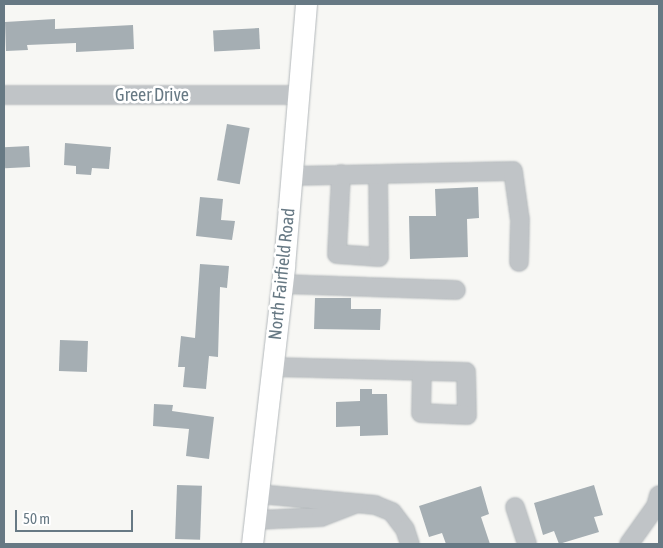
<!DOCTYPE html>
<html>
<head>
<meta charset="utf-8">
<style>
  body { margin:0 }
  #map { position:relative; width:663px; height:548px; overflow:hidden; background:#f7f7f4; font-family:"Asap Condensed",sans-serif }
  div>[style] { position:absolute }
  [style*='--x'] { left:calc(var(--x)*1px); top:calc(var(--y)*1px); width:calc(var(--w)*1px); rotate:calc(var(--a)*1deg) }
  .building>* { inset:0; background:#a5aeb3; transform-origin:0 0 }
  .roads { filter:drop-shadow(0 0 1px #b3b8bb) drop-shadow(0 0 1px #b3b8bb) }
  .minor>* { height:18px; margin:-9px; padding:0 9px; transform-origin:9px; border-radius:9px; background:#c0c4c7 }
  .major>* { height:21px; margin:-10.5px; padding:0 10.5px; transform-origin:10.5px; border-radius:10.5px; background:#fff }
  span { translate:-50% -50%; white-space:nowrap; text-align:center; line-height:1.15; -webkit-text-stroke:5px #fff; paint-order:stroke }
  .street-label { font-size:18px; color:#677984 }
  .frame { position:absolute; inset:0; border:5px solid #677984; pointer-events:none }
  .scale { position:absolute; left:15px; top:510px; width:118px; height:22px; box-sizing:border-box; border:2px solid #677984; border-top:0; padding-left:6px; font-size:15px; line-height:18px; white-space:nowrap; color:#677984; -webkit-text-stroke:4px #fff; paint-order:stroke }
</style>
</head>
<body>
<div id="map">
  <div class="building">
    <div style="clip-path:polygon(55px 19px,55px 29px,133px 25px,134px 49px,76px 52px,76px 43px,27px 45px,28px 50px,6px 51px,5px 22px)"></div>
    <div style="left:259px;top:28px;width:21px;height:46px;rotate:87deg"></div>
    <div style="left:227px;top:124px;width:23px;height:57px;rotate:10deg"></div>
    <div style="clip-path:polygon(65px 143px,111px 147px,109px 169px,92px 168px,91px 175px,76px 174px,76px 166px,64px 165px)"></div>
    <div style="left:29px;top:146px;width:21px;height:25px;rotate:87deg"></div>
    <div style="clip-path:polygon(478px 187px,479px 218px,467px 219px,468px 257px,410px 259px,409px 216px,436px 216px,435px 189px)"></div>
    <div style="clip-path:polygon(200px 197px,223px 199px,221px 220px,235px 221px,232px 240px,196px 236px)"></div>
    <div style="clip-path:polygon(200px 264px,229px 266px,227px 288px,220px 287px,218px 357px,209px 356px,206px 389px,183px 387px,185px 367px,178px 367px,181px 336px,195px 338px)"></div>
    <div style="clip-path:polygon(315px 298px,351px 298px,351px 309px,381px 309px,380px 330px,314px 329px)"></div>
    <div style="left:60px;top:340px;width:28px;height:31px;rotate:2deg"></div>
    <div style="clip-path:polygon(360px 389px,372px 389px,372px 394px,387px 394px,388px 435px,360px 436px,360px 426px,336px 427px,336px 402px,360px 401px)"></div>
    <div style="clip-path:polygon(154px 404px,173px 405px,172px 411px,214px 417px,209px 459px,186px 456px,189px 429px,153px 426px)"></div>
    <div style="left:177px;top:485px;width:25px;height:54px;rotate:2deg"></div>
    <div style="clip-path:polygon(594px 485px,603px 515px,594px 517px,599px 532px,559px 544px,554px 531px,543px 535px,534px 503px)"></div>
    <div style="clip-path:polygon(481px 486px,489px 514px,481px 517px,490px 544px,446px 544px,442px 533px,429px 537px,419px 506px)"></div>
  </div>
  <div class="roads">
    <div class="minor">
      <div style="--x:4;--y:95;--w:296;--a:0"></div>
      <div style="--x:341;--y:174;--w:80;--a:92.9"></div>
      <div style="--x:337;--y:254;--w:42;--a:4.1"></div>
      <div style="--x:379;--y:257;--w:83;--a:-90.7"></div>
      <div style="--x:292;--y:176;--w:221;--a:-1.3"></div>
      <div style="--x:513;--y:171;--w:49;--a:81.9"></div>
      <div style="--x:520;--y:220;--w:42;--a:91.4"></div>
      <div style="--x:282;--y:284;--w:174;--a:2"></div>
      <div style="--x:273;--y:367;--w:193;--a:1.5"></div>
      <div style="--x:466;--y:372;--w:43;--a:88.7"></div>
      <div style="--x:467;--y:415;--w:46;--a:-177.5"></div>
      <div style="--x:421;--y:413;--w:42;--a:-88.6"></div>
      <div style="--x:259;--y:494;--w:117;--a:5.4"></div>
      <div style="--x:375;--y:505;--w:18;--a:22"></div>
      <div style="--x:392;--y:512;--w:21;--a:53"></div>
      <div style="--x:405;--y:529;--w:16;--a:72"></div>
      <div style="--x:515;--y:507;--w:39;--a:72"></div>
      <div style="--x:255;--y:520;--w:66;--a:-2.6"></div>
      <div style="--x:321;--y:517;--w:36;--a:-21"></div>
      <div style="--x:629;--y:544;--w:47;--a:-54.6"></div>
      <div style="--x:656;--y:506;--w:11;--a:-75"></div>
    </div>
    <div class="major">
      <div style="--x:252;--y:544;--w:280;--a:-83.4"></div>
      <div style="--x:284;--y:266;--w:263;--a:-85.2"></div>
    </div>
  </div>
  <div class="street-label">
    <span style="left:152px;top:95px">Greer Drive</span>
    <span style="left:282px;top:274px;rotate:-84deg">North Fairfield Road</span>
  </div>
  <div class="frame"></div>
  <div class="scale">50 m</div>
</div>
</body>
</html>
